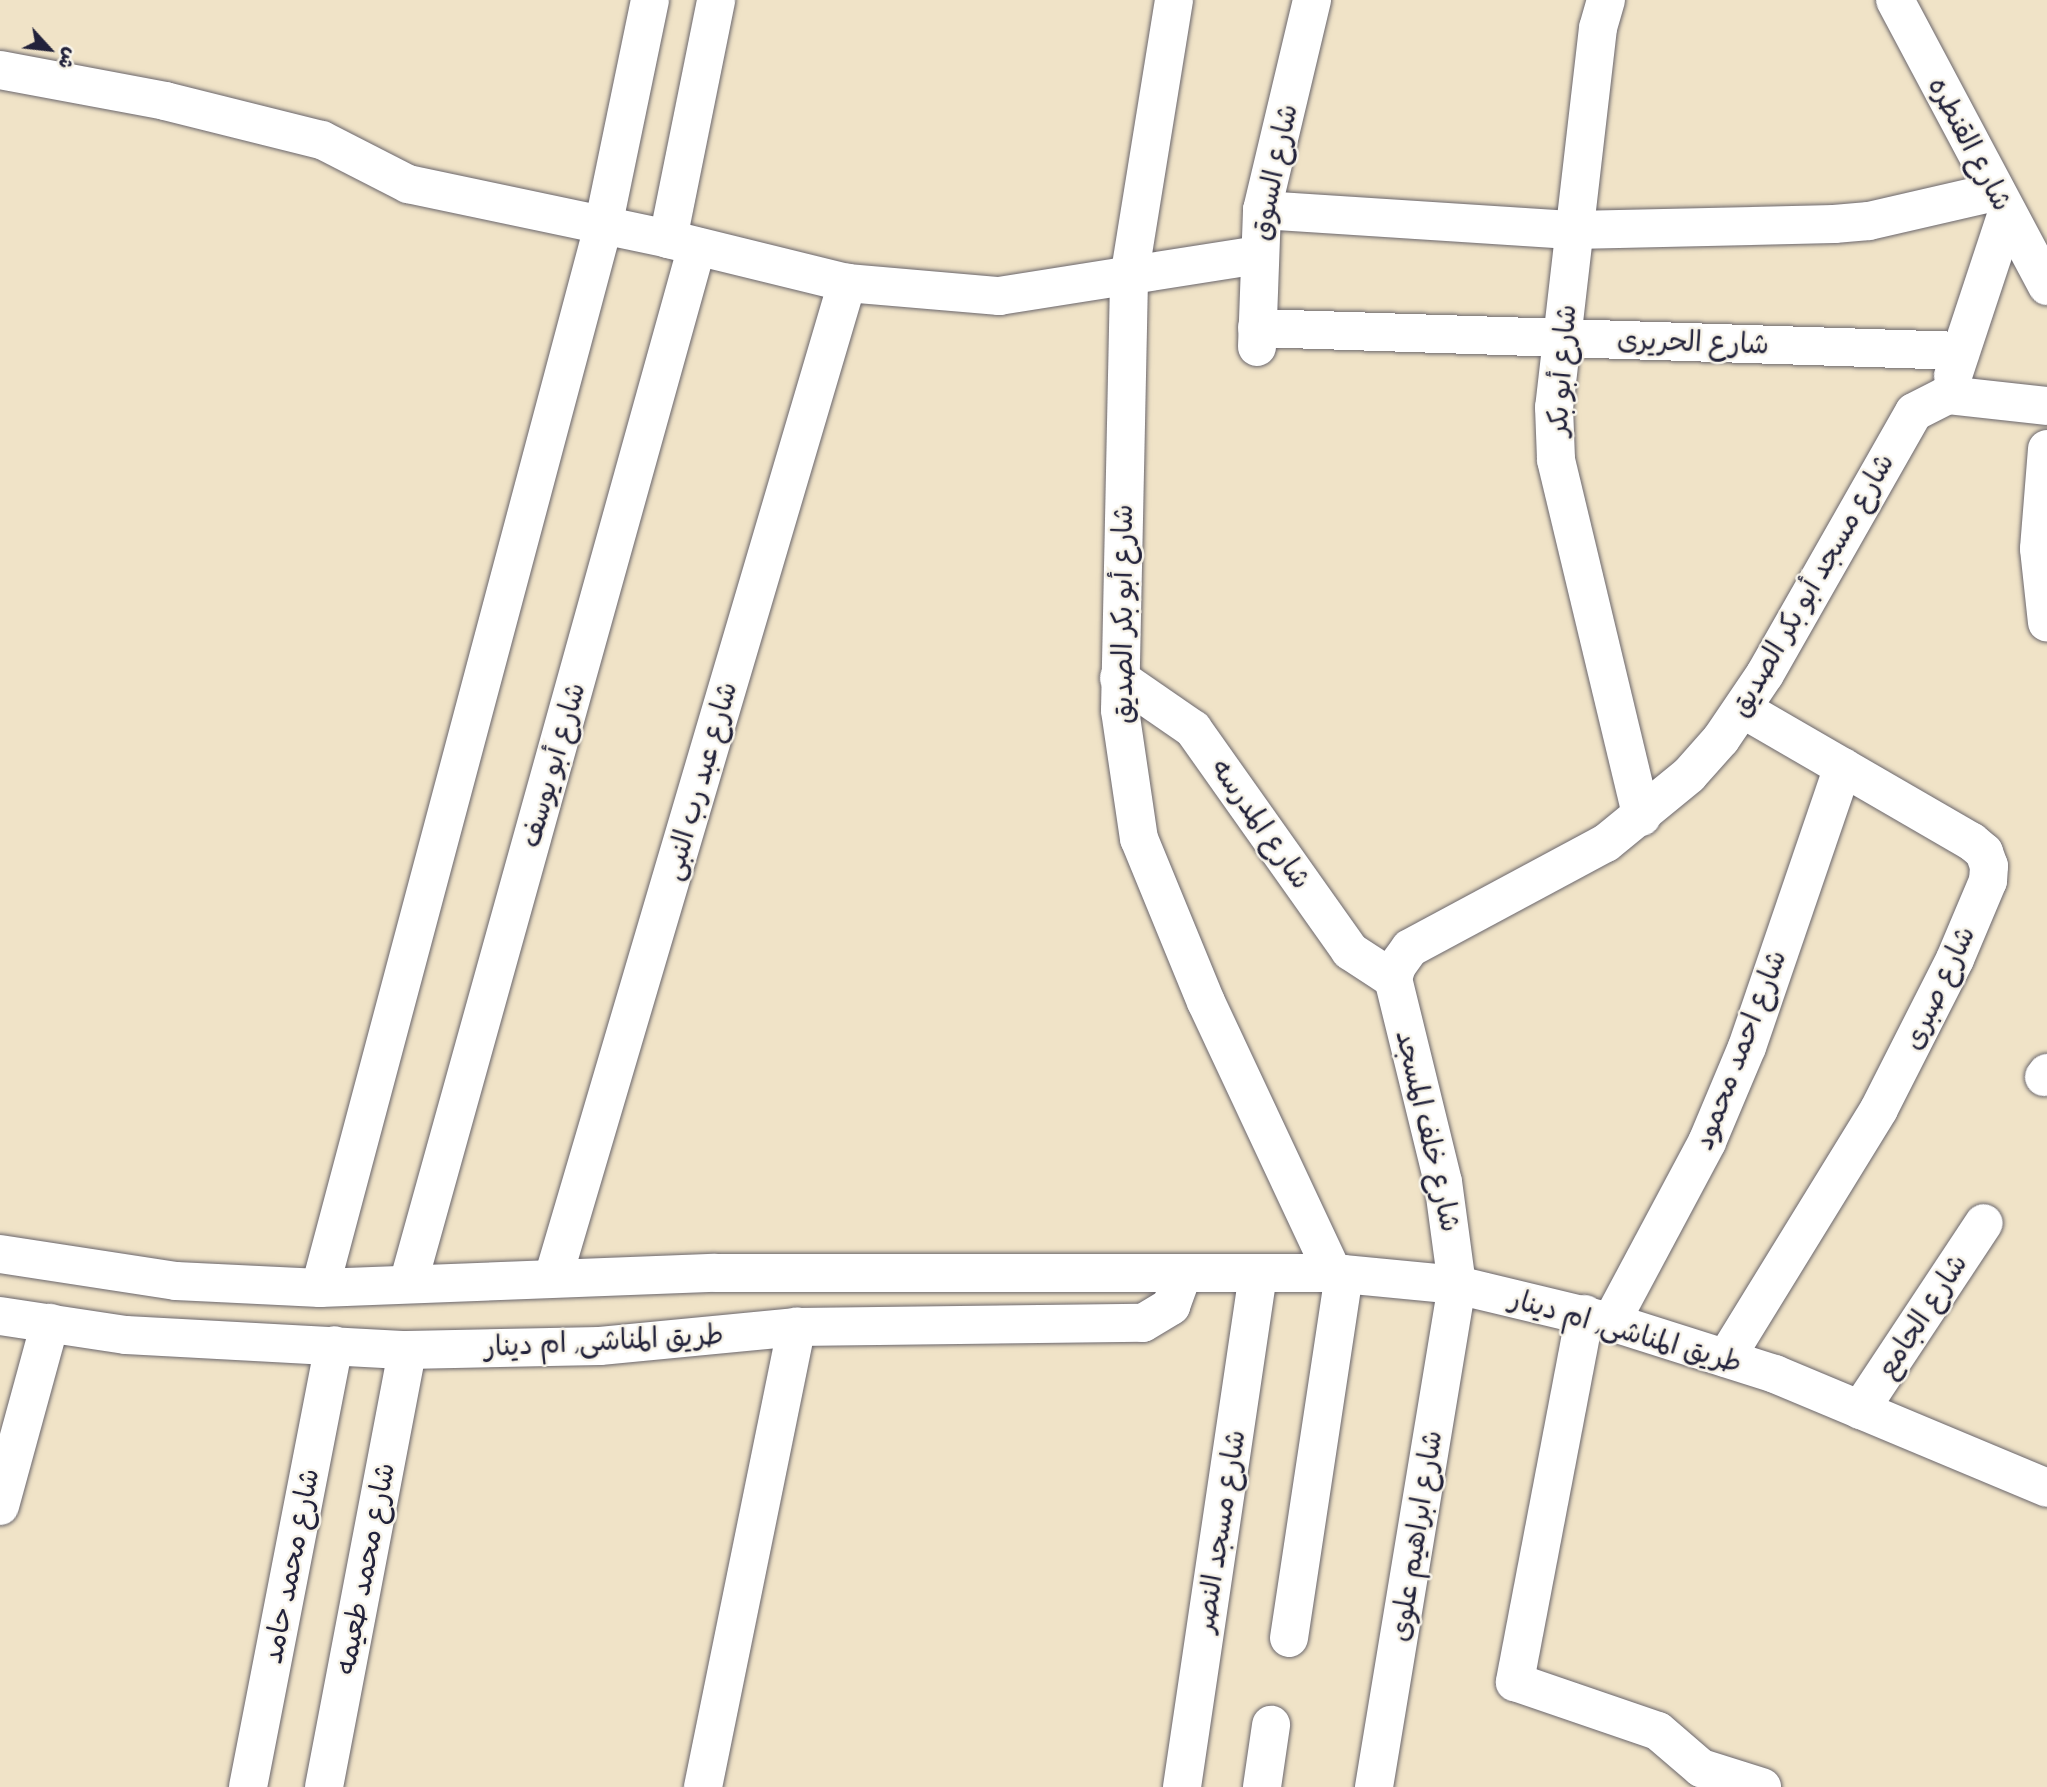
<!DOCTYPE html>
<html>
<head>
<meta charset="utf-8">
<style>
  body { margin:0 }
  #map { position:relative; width:2047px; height:1787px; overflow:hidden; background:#f0e3c7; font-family:Caveat,"Playpen Sans Arabic",sans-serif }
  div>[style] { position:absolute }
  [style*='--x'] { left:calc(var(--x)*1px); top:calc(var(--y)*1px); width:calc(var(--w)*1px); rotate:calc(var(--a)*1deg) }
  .roads { filter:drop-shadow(0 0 2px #6a666c) drop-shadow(0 0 2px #6a666c) }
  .street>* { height:38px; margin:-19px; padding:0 19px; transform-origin:19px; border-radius:19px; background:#fff }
  .secondary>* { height:38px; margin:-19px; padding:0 19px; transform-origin:19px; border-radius:19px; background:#fff }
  span { translate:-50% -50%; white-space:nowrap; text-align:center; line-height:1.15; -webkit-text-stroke:5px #f7f3e8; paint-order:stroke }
  .street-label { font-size:28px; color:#22223b }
  .north { position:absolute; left:14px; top:14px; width:70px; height:70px; -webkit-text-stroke:5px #f7f3e8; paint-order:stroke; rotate:117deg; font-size:19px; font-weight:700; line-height:28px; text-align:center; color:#22223b }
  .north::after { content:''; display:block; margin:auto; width:24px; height:32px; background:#22223b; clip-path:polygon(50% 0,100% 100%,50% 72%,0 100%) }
</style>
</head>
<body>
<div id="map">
  <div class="roads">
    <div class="street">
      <div style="--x:1606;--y:0;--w:29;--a:106"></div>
      <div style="--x:1598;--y:28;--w:382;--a:96.6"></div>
      <div style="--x:1554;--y:407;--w:53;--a:87.8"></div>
      <div style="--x:1556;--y:460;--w:367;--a:76.5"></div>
      <div style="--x:1895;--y:0;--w:324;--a:62"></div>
      <div style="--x:0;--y:70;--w:168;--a:10.6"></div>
      <div style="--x:165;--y:101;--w:162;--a:14"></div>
      <div style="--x:322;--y:140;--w:97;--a:27.1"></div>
      <div style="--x:408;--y:184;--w:266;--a:11.9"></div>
      <div style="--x:668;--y:239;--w:184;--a:13.8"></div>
      <div style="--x:847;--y:283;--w:153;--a:4.9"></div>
      <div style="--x:999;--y:296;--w:261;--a:-9"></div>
      <div style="--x:1262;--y:210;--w:313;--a:3.7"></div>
      <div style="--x:1574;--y:230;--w:260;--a:-1.3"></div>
      <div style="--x:1834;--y:224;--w:35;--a:-5"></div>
      <div style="--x:1869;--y:221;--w:129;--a:-13"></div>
      <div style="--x:668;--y:239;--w:244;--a:-78.6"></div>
      <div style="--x:1257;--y:328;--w:704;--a:1.87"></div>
      <div style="--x:1257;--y:347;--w:137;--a:-87.9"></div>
      <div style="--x:1262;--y:210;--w:216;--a:-76.6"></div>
      <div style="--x:1953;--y:376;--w:172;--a:-71.7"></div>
      <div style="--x:2047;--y:449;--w:100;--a:94.6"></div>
      <div style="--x:2039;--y:549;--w:74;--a:83.8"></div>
      <div style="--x:1119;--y:678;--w:90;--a:34.6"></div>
      <div style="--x:1193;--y:729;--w:272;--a:54.7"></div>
      <div style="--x:1350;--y:951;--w:51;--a:33.1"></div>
      <div style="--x:2044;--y:1077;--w:5;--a:-53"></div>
      <div style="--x:1333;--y:1273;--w:125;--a:5.5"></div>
      <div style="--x:1457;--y:1285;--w:158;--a:13.5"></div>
      <div style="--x:1611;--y:1322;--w:172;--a:17.6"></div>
      <div style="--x:1775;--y:1374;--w:295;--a:22.7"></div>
      <div style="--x:553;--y:1278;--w:1038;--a:-73.54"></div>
      <div style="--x:408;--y:1284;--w:1077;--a:-74.44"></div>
      <div style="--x:320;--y:1288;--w:1098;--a:-75.07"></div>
      <div style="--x:603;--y:227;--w:232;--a:-78.3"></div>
      <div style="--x:1585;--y:1314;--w:375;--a:100.8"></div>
      <div style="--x:1515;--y:1682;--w:151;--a:18.9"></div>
      <div style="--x:1658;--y:1731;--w:57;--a:40.7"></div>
      <div style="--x:1701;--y:1768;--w:64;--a:17.3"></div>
      <div style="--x:0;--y:1316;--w:127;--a:8.6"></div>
      <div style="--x:126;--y:1335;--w:281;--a:3.1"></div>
      <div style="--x:407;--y:1350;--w:193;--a:-1.2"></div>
      <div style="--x:600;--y:1346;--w:198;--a:-5.5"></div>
      <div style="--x:797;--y:1327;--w:346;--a:-0.7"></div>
      <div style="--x:1143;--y:1323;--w:33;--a:-31"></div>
      <div style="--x:1171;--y:1306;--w:33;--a:-70"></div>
      <div style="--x:1611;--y:1322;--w:204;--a:-61.9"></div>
      <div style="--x:1707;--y:1142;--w:103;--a:-67.2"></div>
      <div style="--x:1747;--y:1047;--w:296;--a:-71.1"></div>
      <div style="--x:1726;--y:1358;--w:292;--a:-58.4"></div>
      <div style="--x:1879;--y:1109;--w:168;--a:-63.1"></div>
      <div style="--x:1955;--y:959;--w:85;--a:-67.1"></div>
      <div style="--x:1988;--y:881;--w:15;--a:-86"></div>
      <div style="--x:1989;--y:866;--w:15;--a:-110"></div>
      <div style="--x:1984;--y:852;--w:16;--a:-140"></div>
      <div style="--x:1972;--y:842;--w:265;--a:-149.9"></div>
      <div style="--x:1860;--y:1410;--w:224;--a:-56.5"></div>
      <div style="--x:0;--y:1506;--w:190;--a:-74.7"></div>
      <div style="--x:1289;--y:1638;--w:368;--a:-81.4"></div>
      <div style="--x:248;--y:1787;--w:450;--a:-79"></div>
      <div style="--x:324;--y:1787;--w:445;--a:-79.2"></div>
      <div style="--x:703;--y:1787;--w:470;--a:-78.5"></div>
      <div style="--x:1182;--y:1787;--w:519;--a:-81.57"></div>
      <div style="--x:1262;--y:1787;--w:63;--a:-81.7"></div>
      <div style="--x:1374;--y:1787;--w:509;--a:-80.61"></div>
      <div style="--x:1457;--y:1285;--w:104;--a:-97.7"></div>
      <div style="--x:1443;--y:1182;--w:209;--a:-103.8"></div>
      <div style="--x:1393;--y:979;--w:14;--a:-73"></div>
      <div style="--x:1397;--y:966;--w:22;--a:-54"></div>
      <div style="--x:1410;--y:948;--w:222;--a:-28.2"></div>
      <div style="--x:1606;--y:843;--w:107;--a:-39.3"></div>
      <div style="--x:1689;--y:775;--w:48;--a:-48.4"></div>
      <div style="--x:1721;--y:739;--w:78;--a:-55.9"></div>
      <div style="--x:1765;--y:674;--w:301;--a:-60.4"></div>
      <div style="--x:1914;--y:412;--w:37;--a:-27"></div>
      <div style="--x:1947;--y:395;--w:101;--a:6.3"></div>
    </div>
    <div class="secondary">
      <div style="--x:0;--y:1254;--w:178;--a:8.7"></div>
      <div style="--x:176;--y:1281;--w:144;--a:2.8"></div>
      <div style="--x:320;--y:1288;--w:395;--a:-2.2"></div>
      <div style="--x:715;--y:1273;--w:618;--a:0"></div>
      <div style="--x:1333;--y:1273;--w:299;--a:-115.1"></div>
      <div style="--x:1206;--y:1002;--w:176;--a:-112.3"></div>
      <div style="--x:1139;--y:839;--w:130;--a:-98.4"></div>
      <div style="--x:1120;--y:710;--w:432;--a:-88.8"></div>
      <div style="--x:1129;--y:278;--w:282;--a:-80.8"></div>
    </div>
  </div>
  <div class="street-label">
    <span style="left:1970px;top:144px;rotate:62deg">شارع القنطره</span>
    <span style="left:1274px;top:172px;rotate:-78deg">شارع السوق</span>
    <span style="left:1693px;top:342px;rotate:2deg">شارع الحريرى</span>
    <span style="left:1562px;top:370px;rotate:-86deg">شارع أبو بكر</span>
    <span style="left:1812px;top:585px;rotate:-60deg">شارع مسجد أبو بكر الصديق</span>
    <span style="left:1123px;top:614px;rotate:-90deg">شارع أبو بكر الصديق</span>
    <span style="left:553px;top:765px;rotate:-74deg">شارع أبو يوسف</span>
    <span style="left:700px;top:781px;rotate:-74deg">شارع عبد رب النبى</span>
    <span style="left:1261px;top:824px;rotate:55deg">شارع المدرسه</span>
    <span style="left:1939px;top:988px;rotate:-65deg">شارع صبرى</span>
    <span style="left:1740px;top:1050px;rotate:-69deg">شارع احمد محمود</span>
    <span style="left:1428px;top:1131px;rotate:77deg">شارع خلف المسجد</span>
    <span style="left:1922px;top:1316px;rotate:-57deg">شارع الجامع</span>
    <span style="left:1626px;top:1331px;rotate:16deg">طريق المناشى, ام دينار</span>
    <span style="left:604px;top:1341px;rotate:-3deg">طريق المناشى, ام دينار</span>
    <span style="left:1220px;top:1531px;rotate:-81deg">شارع مسجد النصر</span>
    <span style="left:1416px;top:1536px;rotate:-81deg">شارع ابراهيم علوى</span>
    <span style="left:291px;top:1566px;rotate:-79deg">شارع محمد حامد</span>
    <span style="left:365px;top:1569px;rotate:-79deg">شارع محمد طعيمه</span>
  </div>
  <div class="north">ش</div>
</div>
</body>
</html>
